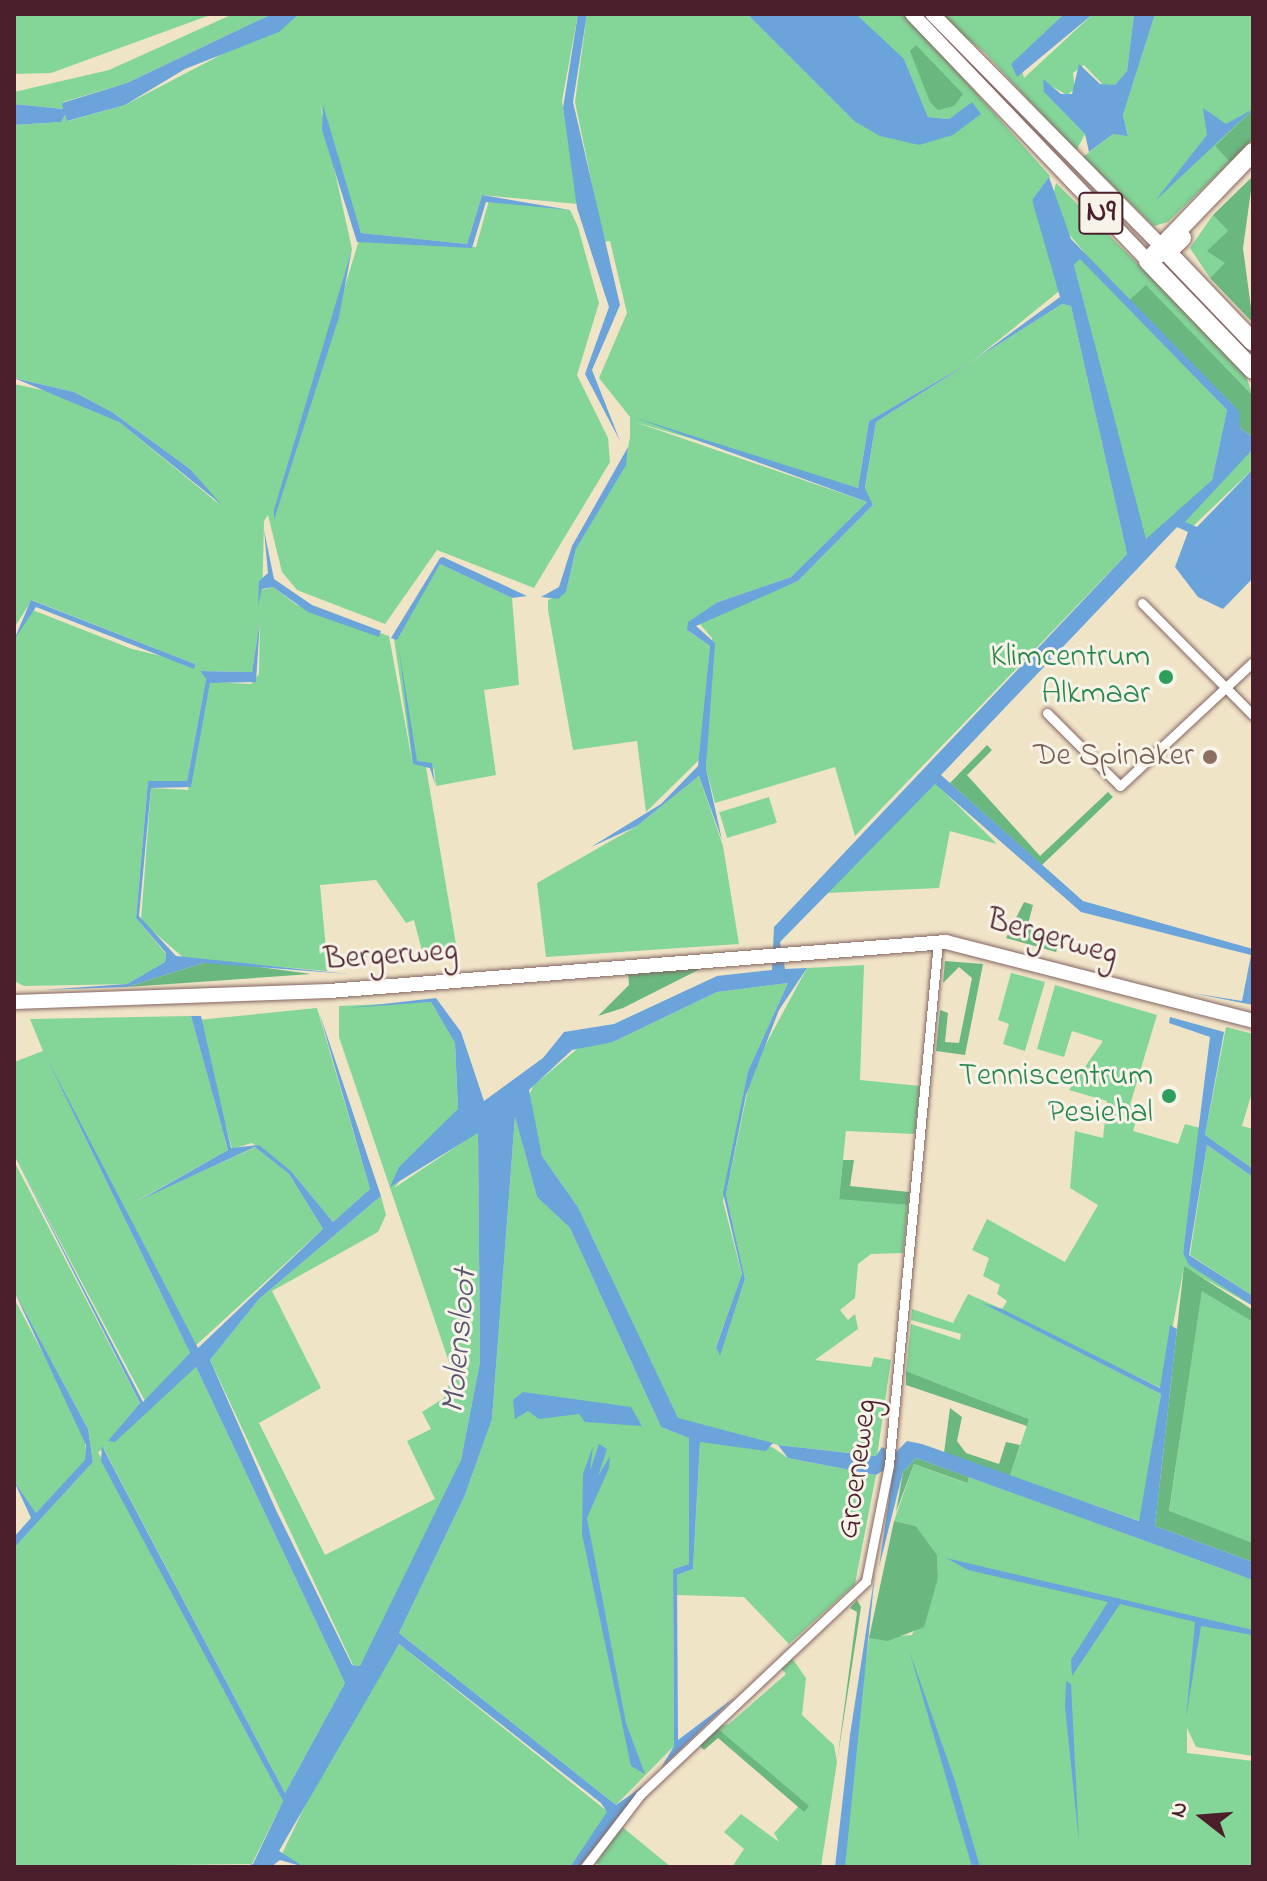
<!DOCTYPE html>
<html>
<head>
<meta charset="utf-8">
<style>
  body { margin:0 }
  #map { position:relative; width:1267px; height:1881px; overflow:hidden; background:#f0e4c7; font-family:"Indie Flower",sans-serif }
  div>[style] { position:absolute }
  [style*='--x'] { left:calc(var(--x)*1px); top:calc(var(--y)*1px); width:calc(var(--w)*1px); rotate:calc(var(--a)*1deg) }
  .green>* { inset:0; background:#83d698; transform-origin:0 0 }
  .forest>* { inset:0; background:#6ab780 }
  .water>* { inset:0; background:#6ba4da }
  .roads { filter:drop-shadow(0 0 2px #846462) drop-shadow(0 0 2px #846462) }
  .street>* { height:9px; margin:-4.5px; padding:0 4.5px; transform-origin:4.5px; border-radius:4.5px; background:#fff }
  .secondary>* { height:14px; margin:-7px; padding:0 7px; transform-origin:7px; border-radius:7px; background:#fff }
  .primary>* { height:14px; margin:-7px; padding:0 7px; transform-origin:7px; border-radius:7px; background:#fff }
  .highway>* { height:18px; margin:-9px; padding:0 9px; transform-origin:9px; border-radius:9px; background:#fff }
  .dots>* { width:22px; height:22px; translate:-50% -50%; box-sizing:border-box; border:4px solid #f7f3e8; border-radius:50% }
  span { translate:-50% -50%; white-space:nowrap; text-align:center; line-height:1.15; -webkit-text-stroke:6px #f7f3e8; paint-order:stroke }
  .shield-label span { padding:2px 6px; background:#f7f3e8; border:2px solid; border-radius:6px; -webkit-text-stroke-width:0 }
  .shield-label { font-size:30px; color:#4a1f2b; font-weight:700 }
  .leisure-label { font-size:32px; color:#27864d }
  .right { translate:-100% -50%; text-align:right }
  .education-label { font-size:32px; color:#785e54 }
  .street-label { font-size:32px; color:#4a1f2b }
  .water-label { font-size:34px; color:#575471; font-style:italic }
  .frame { position:absolute; inset:0; border:16px solid #4a1f2b; pointer-events:none }
  .north { position:absolute; left:1163px; top:1777px; width:80px; height:80px; -webkit-text-stroke:6px #f7f3e8; paint-order:stroke; rotate:287deg; font-size:22px; font-weight:700; line-height:32px; text-align:center; color:#4a1f2b }
  .north::after { content:''; display:block; margin:auto; width:28px; height:36px; background:#4a1f2b; clip-path:polygon(50% 0,100% 100%,50% 72%,0 100%) }
</style>
</head>
<body>
<div id="map">
  <div class="green">
    <div style="clip-path:polygon(14px 14px,213px 14px,51px 73px,14px 74px)"></div>
    <div style="clip-path:polygon(233px 14px,272px 14px,127px 83px,63px 102px,64px 109px,14px 104px,14px 92px,109px 70px)"></div>
    <div style="clip-path:polygon(299px 14px,578px 14px,562px 101px,577px 204px,482px 195px,467px 244px,361px 233px,320px 104px,352px 249px,274px 520px,359px 240px,476px 247px,489px 200px,570px 210px,578px 227px,599px 303px,577px 375px,608px 438px,610px 462px,534px 588px,437px 550px,385px 624px,297px 590px,282px 572px,268px 515px,264px 521px,262px 605px,262px 590px,273px 587px,297px 605px,389px 636px,413px 766px,394px 639px,440px 564px,512px 598px,519px 685px,484px 690px,496px 775px,436px 786px,434px 769px,426px 767px,459px 962px,423px 955px,414px 920px,406px 923px,376px 880px,320px 885px,328px 971px,185px 959px,141px 921px,151px 788px,188px 790px,210px 682px,251px 684px,259px 674px,260px 620px,252px 672px,200px 671px,206px 679px,187px 781px,148px 782px,136px 918px,166px 954px,165px 962px,127px 984px,24px 986px,14px 981px,14px 640px,30px 609px,132px 649px,195px 664px,32px 600px,14px 628px,14px 384px,70px 396px,119px 422px,219px 504px,190px 469px,112px 412px,74px 392px,14px 378px,14px 125px,61px 122px,65px 115px,68px 121px,125px 105px)"></div>
    <div style="clip-path:polygon(587px 14px,747px 14px,854px 121px,919px 145px,973px 102px,949px 119px,928px 117px,904px 59px,846px 14px,906px 14px,1050px 176px,1032px 200px,1063px 288px,974px 360px,869px 421px,858px 488px,635px 422px,867px 502px,791px 577px,718px 602px,688px 631px,710px 646px,700px 759px,646px 812px,637px 741px,573px 750px,548px 610px,548px 600px,566px 592px,576px 549px,625px 465px,630px 437px,630px 417px,599px 378px,627px 313px,610px 241px,604px 242px,575px 102px)"></div>
    <div style="clip-path:polygon(937px 14px,1064px 14px,1019px 57px,1024px 78px,1093px 14px,1134px 14px,1127px 71px,1115px 85px,1104px 86px,1084px 65px,1073px 73px,1075px 89px,1067px 95px,1044px 82px,1045px 92px,1085px 134px,1076px 151px,985px 53px)"></div>
    <div style="clip-path:polygon(1155px 14px,1253px 14px,1253px 109px,1215px 146px,1230px 162px,1168px 222px,1154px 226px,1083px 157px,1113px 134px,1128px 135px,1123px 115px)"></div>
    <div style="clip-path:polygon(1056px 183px,1243px 367px,1253px 396px,1146px 286px,1128px 301px,1118px 293px,1064px 228px,1053px 196px)"></div>
    <div style="clip-path:polygon(1213px 215px,1228px 231px,1226px 263px,1210px 278px,1190px 248px)"></div>
    <div style="clip-path:polygon(1080px 258px,1227px 410px,1212px 480px,1150px 539px,1144px 538px,1074px 265px)"></div>
    <div style="clip-path:polygon(1062px 304px,1071px 306px,1127px 554px,855px 836px,835px 767px,715px 803px,706px 768px,712px 638px,698px 622px,798px 581px,873px 505px,865px 489px,876px 422px)"></div>
    <div style="clip-path:polygon(1253px 443px,1253px 469px,1190px 529px,1185px 521px)"></div>
    <div style="clip-path:polygon(699px 776px,723px 846px,739px 944px,546px 957px,537px 883px,637px 826px)"></div>
    <div style="clip-path:polygon(935px 783px,997px 844px,950px 831px,939px 888px,826px 893px)"></div>
    <div style="left:769px;top:797px;width:27px;height:52px;rotate:73deg"></div>
    <div style="clip-path:polygon(864px 965px,860px 1080px,920px 1086px,915px 1134px,846px 1131px,839px 1198px,908px 1205px,903px 1253px,871px 1254px,858px 1264px,855px 1298px,840px 1310px,848px 1320px,855px 1314px,858px 1329px,815px 1360px,871px 1367px,874px 1357px,891px 1360px,877px 1456px,778px 1445px,678px 1419px,578px 1207px,542px 1156px,527px 1099px,534px 1085px,582px 1045px,613px 1042px,717px 992px,788px 983px,748px 1071px,723px 1201px,742px 1275px,716px 1346px,720px 1355px,745px 1279px,726px 1194px,752px 1070px,807px 968px)"></div>
    <div style="clip-path:polygon(1011px 973px,1045px 982px,1025px 1051px,1003px 1044px,1009px 1024px,998px 1020px)"></div>
    <div style="clip-path:polygon(1055px 985px,1157px 1015px,1130px 1105px,1140px 1108px,1133px 1131px,1178px 1144px,1185px 1124px,1200px 1128px,1183px 1253px,1253px 1306px,1184px 1267px,1161px 1388px,989px 1306px,1161px 1394px,1140px 1521px,1010px 1476px,1029px 1419px,906px 1371px,911px 1324px,960px 1340px,961px 1334px,911px 1320px,912px 1309px,953px 1323px,968px 1294px,1002px 1309px,1007px 1301px,997px 1294px,1000px 1285px,983px 1276px,989px 1258px,972px 1250px,987px 1219px,1065px 1262px,1098px 1205px,1070px 1188px,1075px 1131px,1103px 1138px,1107px 1101px,1069px 1090px,1103px 1041px,1072px 1031px,1064px 1057px,1037px 1049px)"></div>
    <div style="clip-path:polygon(431px 1002px,455px 1043px,458px 1109px,394px 1188px,478px 1132px,480px 1362px,461px 1460px,444px 1503px,360px 1666px,353px 1665px,210px 1360px,259px 1299px,381px 1196px,386px 1215px,378px 1232px,272px 1291px,321px 1388px,259px 1423px,325px 1555px,435px 1499px,407px 1441px,431px 1429px,422px 1412px,444px 1398px,453px 1374px,339px 1037px,339px 1006px)"></div>
    <div style="clip-path:polygon(317px 1008px,370px 1189px,333px 1222px,291px 1171px,252px 1143px,232px 1149px,198px 1020px)"></div>
    <div style="clip-path:polygon(191px 1016px,228px 1150px,137px 1201px,256px 1147px,289px 1174px,323px 1229px,193px 1348px,43px 1051px,190px 1353px,146px 1403px,14px 1155px,14px 1062px,43px 1051px,30px 1019px)"></div>
    <div style="clip-path:polygon(1226px 1027px,1253px 1034px,1253px 1089px,1242px 1126px,1253px 1129px,1253px 1169px,1205px 1135px)"></div>
    <div style="clip-path:polygon(515px 1117px,537px 1197px,570px 1228px,661px 1427px,689px 1438px,689px 1564px,673px 1569px,674px 1746px,616px 1805px,399px 1633px,465px 1495px,492px 1419px)"></div>
    <div style="clip-path:polygon(1207px 1145px,1253px 1177px,1253px 1296px,1190px 1255px)"></div>
    <div style="clip-path:polygon(14px 1161px,140px 1403px,119px 1428px,196px 1367px,345px 1683px,285px 1793px,104px 1449px,98px 1452px,283px 1801px,252px 1864px,14px 1867px,14px 1548px,93px 1462px,88px 1429px,14px 1291px)"></div>
    <div style="clip-path:polygon(1202px 1290px,1253px 1322px,1253px 1543px,1169px 1512px)"></div>
    <div style="clip-path:polygon(14px 1298px,85px 1433px,86px 1460px,36px 1513px,14px 1481px)"></div>
    <div style="clip-path:polygon(700px 1442px,772px 1447px,788px 1458px,876px 1475px,855px 1584px,789px 1644px,744px 1597px,677px 1595px,677px 1575px,693px 1569px)"></div>
    <div style="clip-path:polygon(914px 1464px,966px 1483px,969px 1477px,1253px 1580px,1253px 1756px,1196px 1747px,1187px 1728px,1187px 1753px,1253px 1761px,1253px 1867px,837px 1867px,869px 1638px,912px 1635px,938px 1578px,937px 1555px,916px 1526px,894px 1521px)"></div>
    <div style="clip-path:polygon(399px 1644px,608px 1812px,570px 1867px,304px 1867px,281px 1856px,328px 1758px)"></div>
    <div style="clip-path:polygon(792px 1658px,806px 1678px,802px 1715px,834px 1745px,837px 1762px,821px 1867px,732px 1867px,744px 1849px,724px 1832px,741px 1814px,779px 1842px,774px 1833px,799px 1806px,809px 1807px,716px 1727px,729px 1724px,786px 1674px,781px 1668px)"></div>
    <div style="clip-path:polygon(621px 1826px,671px 1867px,601px 1867px,596px 1863px)"></div>
  </div>
  <div class="forest">
    <div style="clip-path:polygon(916px 45px,963px 94px,954px 106px,938px 110px,930px 102px,910px 51px)"></div>
    <div style="clip-path:polygon(1253px 109px,1253px 139px,1230px 162px,1215px 146px)"></div>
    <div style="clip-path:polygon(1253px 176px,1243px 248px,1253px 323px,1210px 278px,1225px 263px,1207px 251px,1228px 231px,1213px 215px)"></div>
    <div style="clip-path:polygon(1146px 285px,1253px 396px,1253px 437px,1240px 428px,1234px 406px,1128px 301px)"></div>
    <div style="clip-path:polygon(987px 745px,992px 750px,967px 775px,1040px 856px,1108px 792px,1113px 797px,1042px 865px,950px 783px)"></div>
    <div style="clip-path:polygon(1024px 902px,1033px 905px,1027px 928px,1060px 938px,1056px 952px,1006px 938px)"></div>
    <div style="clip-path:polygon(945px 961px,983px 964px,965px 1055px,936px 1051px,940px 1010px,948px 1013px,945px 1042px,959px 1043px,972px 978px,959px 967px,943px 983px)"></div>
    <div style="clip-path:polygon(203px 963px,223px 962px,311px 974px,127px 987px)"></div>
    <div style="clip-path:polygon(706px 966px,623px 1008px,598px 1016px,629px 985px,628px 972px)"></div>
    <div style="clip-path:polygon(843px 1160px,854px 1160px,850px 1186px,909px 1192px,908px 1205px,839px 1199px)"></div>
    <div style="clip-path:polygon(1184px 1266px,1253px 1310px,1253px 1322px,1202px 1291px,1169px 1511px,1253px 1543px,1253px 1562px,1155px 1526px)"></div>
    <div style="clip-path:polygon(906px 1371px,1029px 1419px,1027px 1426px,906px 1385px)"></div>
    <div style="clip-path:polygon(950px 1408px,962px 1417px,957px 1441px,966px 1453px,999px 1464px,1006px 1442px,1020px 1445px,1010px 1476px,944px 1453px)"></div>
    <div style="clip-path:polygon(916px 1458px,969px 1477px,967px 1483px,914px 1464px,896px 1512px,903px 1472px)"></div>
    <div style="clip-path:polygon(894px 1521px,916px 1526px,937px 1555px,938px 1578px,924px 1627px,888px 1641px,869px 1638px)"></div>
    <div style="clip-path:polygon(857px 1600px,861px 1607px,837px 1762px,857px 1612px,850px 1608px)"></div>
    <div style="clip-path:polygon(716px 1727px,809px 1806px,804px 1812px,718px 1738px,704px 1750px,698px 1744px)"></div>
  </div>
  <div class="water">
    <div style="clip-path:polygon(272px 14px,299px 14px,279px 32px,185px 69px,125px 105px,67px 121px,65px 115px,61px 122px,14px 125px,14px 104px,63px 109px,62px 103px,127px 83px)"></div>
    <div style="clip-path:polygon(578px 14px,587px 14px,573px 102px,620px 305px,592px 370px,620px 441px,585px 374px,609px 307px,577px 208px,563px 108px)"></div>
    <div style="clip-path:polygon(747px 14px,857px 15px,904px 59px,928px 117px,949px 119px,972px 102px,981px 114px,953px 135px,919px 145px,880px 136px,854px 121px)"></div>
    <div style="clip-path:polygon(1064px 14px,1093px 14px,1017px 77px,1011px 64px)"></div>
    <div style="clip-path:polygon(1134px 14px,1155px 14px,1123px 115px,1128px 136px,1113px 134px,1089px 152px,1085px 134px,1044px 92px,1043px 79px,1061px 94px,1072px 94px,1079px 64px,1100px 84px,1115px 85px,1127px 71px)"></div>
    <div style="clip-path:polygon(323px 105px,361px 233px,467px 244px,482px 195px,570px 210px,486px 202px,472px 248px,357px 242px,322px 130px)"></div>
    <div style="clip-path:polygon(1203px 108px,1226px 124px,1253px 109px,1155px 201px,1207px 135px)"></div>
    <div style="clip-path:polygon(evenodd,1049px 177px,1071px 239px,1239px 411px,1240px 428px,1253px 437px,1253px 449px,1185px 522px,1197px 527px,1253px 469px,1253px 578px,1223px 609px,1198px 597px,1175px 567px,1188px 532px,1177px 527px,941px 775px,1083px 901px,1253px 949px,1253px 1005px,1192px 993px,1242px 1001px,1251px 955px,1081px 912px,935px 784px,780px 942px,785px 969px,807px 968px,779px 1010px,746px 1095px,726px 1194px,745px 1279px,720px 1356px,716px 1347px,742px 1274px,723px 1193px,748px 1071px,788px 983px,717px 992px,613px 1042px,572px 1050px,529px 1090px,542px 1156px,578px 1207px,678px 1418px,773px 1443px,766px 1451px,700px 1442px,693px 1569px,677px 1575px,678px 1740px,735px 1697px,661px 1768px,674px 1746px,673px 1569px,689px 1564px,689px 1438px,661px 1427px,570px 1228px,537px 1197px,515px 1117px,492px 1419px,465px 1495px,399px 1633px,616px 1805px,643px 1786px,579px 1867px,570px 1867px,607px 1812px,601px 1803px,399px 1644px,279px 1851px,304px 1867px,280px 1860px,271px 1867px,242px 1867px,253px 1864px,283px 1801px,101px 1461px,102px 1446px,285px 1793px,345px 1683px,196px 1367px,115px 1442px,108px 1441px,140px 1403px,14px 1155px,143px 1402px,190px 1353px,43px 1051px,198px 1348px,323px 1229px,289px 1174px,255px 1147px,138px 1201px,228px 1150px,191px 1016px,201px 1016px,231px 1148px,259px 1145px,291px 1171px,333px 1222px,370px 1189px,319px 1012px,381px 1196px,259px 1299px,210px 1360px,275px 1508px,352px 1665px,360px 1666px,461px 1460px,480px 1362px,478px 1133px,390px 1187px,399px 1167px,458px 1109px,455px 1043px,431px 1002px,348px 1008px,436px 998px,461px 1032px,484px 1101px,543px 1058px,564px 1032px,614px 1024px,717px 976px,772px 970px,774px 927px,1127px 554px,1071px 306px,1062px 304px,876px 422px,865px 488px,873px 505px,798px 581px,696px 626px,715px 643px,706px 768px,722px 840px,699px 776px,637px 826px,591px 847px,661px 804px,698px 766px,710px 646px,687px 630px,688px 622px,718px 602px,791px 577px,867px 502px,636px 418px,858px 488px,869px 421px,974px 360px,1060px 297px,1032px 200px,1049px 177px,1080px 259px,1227px 410px,1212px 480px,1146px 539px,1074px 265px,1080px 259px)"></div>
    <div style="clip-path:polygon(352px 249px,339px 317px,274px 520px,274px 510px)"></div>
    <div style="clip-path:polygon(14px 378px,74px 392px,112px 412px,190px 469px,222px 505px,119px 422px)"></div>
    <div style="clip-path:polygon(628px 447px,626px 465px,576px 549px,566px 592px,558px 599px,541px 597px,559px 587px,572px 546px)"></div>
    <div style="clip-path:polygon(264px 530px,274px 579px,312px 605px,381px 631px,379px 637px,308px 612px,273px 587px,262px 589px,258px 606px,259px 581px,268px 573px)"></div>
    <div style="clip-path:polygon(440px 558px,443px 557px,527px 596px,512px 598px,440px 564px,397px 640px,391px 638px)"></div>
    <div style="clip-path:polygon(31px 600px,195px 664px,194px 669px,36px 607px,14px 640px)"></div>
    <div style="clip-path:polygon(260px 620px,256px 682px,210px 683px,191px 787px,151px 788px,139px 916px,176px 956px,348px 974px,203px 963px,127px 987px,43px 990px,127px 984px,165px 962px,166px 953px,136px 918px,148px 781px,187px 781px,206px 679px,200px 671px,252px 672px)"></div>
    <div style="clip-path:polygon(399px 649px,417px 761px,432px 763px,435px 784px,430px 768px,413px 764px)"></div>
    <div style="clip-path:polygon(1170px 1017px,1224px 1032px,1205px 1135px,1253px 1169px,1253px 1177px,1207px 1145px,1189px 1255px,1253px 1296px,1253px 1306px,1189px 1265px,1183px 1253px,1210px 1037px,1169px 1023px)"></div>
    <div style="clip-path:polygon(14px 1291px,88px 1429px,93px 1462px,14px 1548px,14px 1537px,31px 1518px,14px 1481px,36px 1513px,85px 1460px,86px 1445px)"></div>
    <div style="clip-path:polygon(982px 1303px,1002px 1309px,1160px 1388px,1170px 1325px,1177px 1329px,1155px 1526px,1253px 1562px,1253px 1580px,916px 1458px,903px 1472px,879px 1567px,894px 1464px,876px 1475px,788px 1458px,778px 1445px,876px 1456px,882px 1447px,894px 1454px,907px 1441px,922px 1444px,1139px 1521px,1161px 1394px)"></div>
    <div style="clip-path:polygon(523px 1392px,631px 1407px,642px 1426px,585px 1422px,579px 1414px,539px 1419px,528px 1411px,515px 1419px,513px 1400px)"></div>
    <div style="clip-path:polygon(599px 1444px,607px 1449px,598px 1476px,610px 1456px,609px 1468px,587px 1518px,626px 1723px,645px 1774px,631px 1766px,582px 1534px,583px 1474px,593px 1446px,590px 1471px)"></div>
    <div style="clip-path:polygon(946px 1558px,1253px 1630px,1253px 1635px,1201px 1626px,1186px 1718px,1195px 1622px,1120px 1604px,1072px 1676px,1071px 1660px,1108px 1602px,968px 1570px)"></div>
    <div style="clip-path:polygon(875px 1573px,845px 1867px,835px 1867px,850px 1735px)"></div>
    <div style="clip-path:polygon(909px 1650px,955px 1781px,980px 1867px,972px 1867px)"></div>
    <div style="clip-path:polygon(1066px 1681px,1071px 1684px,1079px 1842px,1065px 1707px)"></div>
  </div>
  <div class="roads">
    <div class="street">
      <div style="--x:1142;--y:603;--w:158;--a:45.3"></div>
      <div style="--x:1047;--y:713;--w:103;--a:45"></div>
      <div style="--x:1120;--y:786;--w:182;--a:-43"></div>
      <div style="--x:585;--y:1867;--w:91;--a:-52.6"></div>
      <div style="--x:640;--y:1795;--w:311;--a:-43.4"></div>
      <div style="--x:866;--y:1581;--w:118;--a:-78.8"></div>
      <div style="--x:889;--y:1465;--w:525;--a:-84.65"></div>
    </div>
    <div class="secondary">
      <div style="--x:14;--y:1002;--w:315;--a:-2"></div>
      <div style="--x:329;--y:991;--w:619;--a:-4.54"></div>
      <div style="--x:946;--y:942;--w:317;--a:14.4"></div>
    </div>
    <div class="primary">
      <div style="--x:912;--y:14;--w:342;--a:46.3"></div>
      <div style="--x:1148;--y:261;--w:21;--a:-25"></div>
      <div style="--x:1167;--y:252;--w:334;--a:-134.6"></div>
    </div>
    <div class="highway">
      <div style="--x:1253;--y:152;--w:151;--a:133.9"></div>
      <div style="--x:1148;--y:261;--w:151;--a:46.1"></div>
      <div style="--x:1182;--y:238;--w:21;--a:137"></div>
      <div style="--x:1167;--y:252;--w:124;--a:46.3"></div>
    </div>
  </div>
  <div class="dots">
    <div style="left:1166px;top:677px;background:#2e9e5b"></div>
    <div style="left:1210px;top:757px;background:#8d6e63"></div>
    <div style="left:1169px;top:1096px;background:#2e9e5b"></div>
  </div>
  <div class="shield-label">
    <span style="left:1101px;top:213px">N9</span>
  </div>
  <div class="leisure-label">
    <span class="right" style="left:1150px;top:677px">Klimcentrum<br>Alkmaar</span>
    <span class="right" style="left:1153px;top:1096px">Tenniscentrum<br>Pesiehal</span>
  </div>
  <div class="education-label">
    <span class="right" style="left:1194px;top:757px">De Spinaker</span>
  </div>
  <div class="street-label">
    <span style="left:1052px;top:939px;rotate:16deg">Bergerweg</span>
    <span style="left:391px;top:957px;rotate:-4deg">Bergerweg</span>
    <span style="left:859px;top:1469px;rotate:-82deg">Groeneweg</span>
  </div>
  <div class="water-label">
    <span style="left:461px;top:1341px;rotate:-85deg">Molensloot</span>
  </div>
  <div class="frame"></div>
  <div class="north">N</div>
</div>
</body>
</html>
